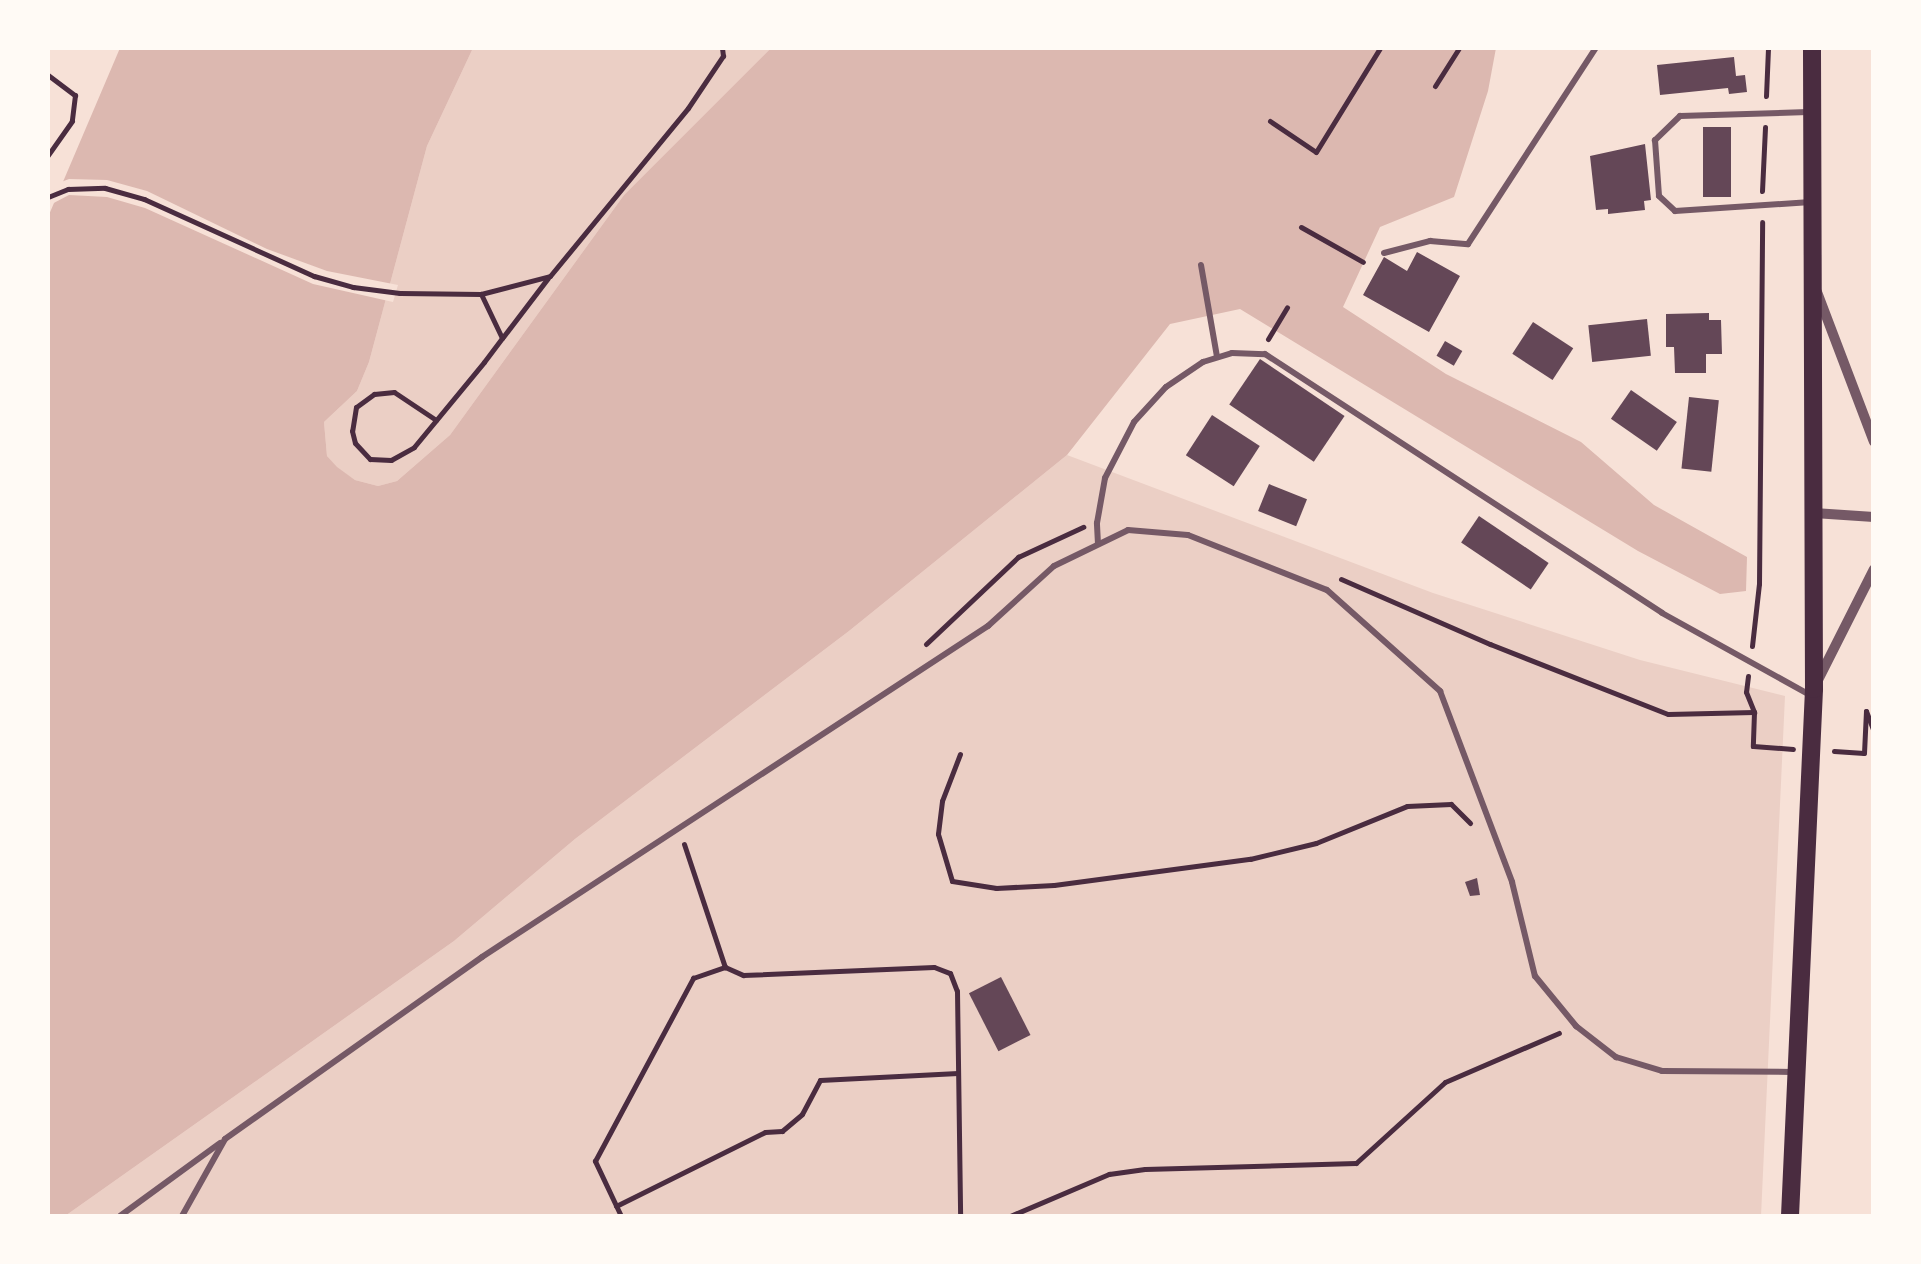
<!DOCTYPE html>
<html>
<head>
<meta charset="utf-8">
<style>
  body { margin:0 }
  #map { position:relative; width:1921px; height:1264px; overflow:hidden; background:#f7e1d7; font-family:"Sofia Sans Condensed",sans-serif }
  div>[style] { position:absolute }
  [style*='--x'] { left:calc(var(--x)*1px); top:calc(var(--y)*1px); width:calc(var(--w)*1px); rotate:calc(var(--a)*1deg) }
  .green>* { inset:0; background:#ebcfc5 }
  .water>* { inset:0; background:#dcb8b0 }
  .pier>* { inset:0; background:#f7e1d7 }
  .building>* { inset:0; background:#644757; transform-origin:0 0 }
  .path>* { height:5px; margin:-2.5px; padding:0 2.5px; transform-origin:2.5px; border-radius:2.5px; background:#4a2c40 }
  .service>* { height:6px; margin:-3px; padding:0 3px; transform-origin:3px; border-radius:3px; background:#755966 }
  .minor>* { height:10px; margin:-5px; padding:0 5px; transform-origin:5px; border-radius:5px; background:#755966 }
  .secondary>* { height:18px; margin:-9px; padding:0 9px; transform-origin:9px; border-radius:9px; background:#4a2c40 }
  span { translate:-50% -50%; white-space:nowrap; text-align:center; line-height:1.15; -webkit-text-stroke:9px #fffaf5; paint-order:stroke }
  .frame { position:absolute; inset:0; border:50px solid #fffaf5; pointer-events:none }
</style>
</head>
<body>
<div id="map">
  <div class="green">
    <div style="clip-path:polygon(473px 48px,771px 48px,624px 195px,450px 435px,397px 481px,378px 486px,355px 480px,337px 468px,327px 456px,324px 422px,357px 391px,369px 362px,427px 146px)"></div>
    <div style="clip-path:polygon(1067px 455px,1433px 593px,1640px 660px,1785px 696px,1761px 1216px,65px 1216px,454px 941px,575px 839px,849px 631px)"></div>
  </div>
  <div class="water">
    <div style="clip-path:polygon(120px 48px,473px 48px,427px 146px,369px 362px,357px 391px,324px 422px,327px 456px,337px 467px,355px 480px,378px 486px,397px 481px,450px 435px,624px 195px,771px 48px,1496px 48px,1488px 91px,1454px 197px,1380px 227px,1343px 307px,1446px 374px,1581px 442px,1654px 505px,1747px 557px,1746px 591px,1720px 594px,1638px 551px,1240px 309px,1170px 324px,1067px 455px,849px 631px,575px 839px,454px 941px,65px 1216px,48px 1216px,48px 217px)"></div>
  </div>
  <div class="pier">
    <div style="clip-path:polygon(69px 179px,107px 180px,147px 191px,267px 249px,327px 271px,398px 285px,393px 302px,313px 284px,145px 208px,107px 197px,69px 195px,48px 206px,56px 184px)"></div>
  </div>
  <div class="building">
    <div style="clip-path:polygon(1734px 57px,1736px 76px,1745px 75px,1747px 92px,1729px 94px,1728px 88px,1660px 95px,1657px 65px)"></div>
    <div style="left:1703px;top:127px;width:28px;height:70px"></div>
    <div style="clip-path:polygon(1645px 144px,1651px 200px,1644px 201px,1645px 210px,1608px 214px,1608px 209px,1596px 210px,1590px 156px)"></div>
    <div style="clip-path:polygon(1417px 252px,1460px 276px,1429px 332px,1363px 295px,1384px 257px,1407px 271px)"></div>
    <div style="clip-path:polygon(1709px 313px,1709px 320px,1721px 320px,1722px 354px,1706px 354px,1706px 373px,1675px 373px,1674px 347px,1666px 347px,1666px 314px)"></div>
    <div style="left:1647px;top:319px;width:37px;height:59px;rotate:84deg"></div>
    <div style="left:1533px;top:322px;width:48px;height:38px;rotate:33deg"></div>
    <div style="left:1445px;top:341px;width:20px;height:17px;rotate:30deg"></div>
    <div style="left:1260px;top:359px;width:102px;height:55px;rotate:34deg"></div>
    <div style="left:1631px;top:390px;width:56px;height:35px;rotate:35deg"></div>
    <div style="left:1689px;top:397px;width:30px;height:72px;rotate:6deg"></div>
    <div style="left:1212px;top:415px;width:57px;height:48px;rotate:33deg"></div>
    <div style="left:1269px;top:484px;width:41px;height:29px;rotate:22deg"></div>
    <div style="left:1479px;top:516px;width:84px;height:32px;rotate:34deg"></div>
    <div style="clip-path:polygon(1477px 878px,1480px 895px,1470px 896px,1465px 882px)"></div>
    <div style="left:1001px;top:977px;width:65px;height:36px;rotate:63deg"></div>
  </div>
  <div class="path">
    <div style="--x:48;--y:75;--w:34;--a:37"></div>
    <div style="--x:75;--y:95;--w:26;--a:97"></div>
    <div style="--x:72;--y:121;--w:42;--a:125.2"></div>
    <div style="--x:1435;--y:86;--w:45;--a:-57.7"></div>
    <div style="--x:1766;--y:96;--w:48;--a:-87.6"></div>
    <div style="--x:1270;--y:121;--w:55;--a:34"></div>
    <div style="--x:1316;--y:152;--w:122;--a:-58.4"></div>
    <div style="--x:1762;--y:191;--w:64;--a:-87.3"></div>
    <div style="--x:48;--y:197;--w:22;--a:-22"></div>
    <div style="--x:68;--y:189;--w:37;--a:-2"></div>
    <div style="--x:105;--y:188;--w:41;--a:15.8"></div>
    <div style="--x:144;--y:199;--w:187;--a:24.4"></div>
    <div style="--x:314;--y:276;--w:41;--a:15.8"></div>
    <div style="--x:353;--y:287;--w:47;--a:7.3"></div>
    <div style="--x:400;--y:293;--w:81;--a:0.7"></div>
    <div style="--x:481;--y:294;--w:71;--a:-14.6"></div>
    <div style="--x:550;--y:276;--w:217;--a:-50.6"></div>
    <div style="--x:688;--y:108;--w:63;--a:-56.1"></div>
    <div style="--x:723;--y:56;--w:8;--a:-97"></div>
    <div style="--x:1301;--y:227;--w:71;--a:29.4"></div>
    <div style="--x:503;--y:337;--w:74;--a:-52.7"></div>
    <div style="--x:1268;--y:339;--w:37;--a:-59"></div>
    <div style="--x:436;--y:420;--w:50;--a:-146.3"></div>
    <div style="--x:394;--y:392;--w:20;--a:174"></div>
    <div style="--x:374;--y:394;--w:22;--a:144"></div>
    <div style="--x:356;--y:407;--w:24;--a:99"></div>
    <div style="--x:352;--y:431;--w:12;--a:76"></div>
    <div style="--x:355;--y:443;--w:22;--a:47"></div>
    <div style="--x:370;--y:459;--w:21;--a:3"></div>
    <div style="--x:391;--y:460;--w:26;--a:-29"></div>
    <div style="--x:414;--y:447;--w:110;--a:-50.5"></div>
    <div style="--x:484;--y:362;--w:30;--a:-53"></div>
    <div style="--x:502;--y:338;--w:49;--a:-115.5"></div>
    <div style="--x:1341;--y:579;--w:163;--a:23.6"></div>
    <div style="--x:1490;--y:644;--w:191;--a:21.5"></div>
    <div style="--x:1668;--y:714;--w:86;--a:-1.3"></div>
    <div style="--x:1754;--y:712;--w:34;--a:92"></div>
    <div style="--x:1753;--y:746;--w:40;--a:4.3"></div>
    <div style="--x:926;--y:644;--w:127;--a:-43.4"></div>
    <div style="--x:1018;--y:557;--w:72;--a:-24.8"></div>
    <div style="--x:1752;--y:646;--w:62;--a:-83.6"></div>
    <div style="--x:1759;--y:584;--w:362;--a:-89.5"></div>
    <div style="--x:1748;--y:676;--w:16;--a:97"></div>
    <div style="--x:1746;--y:692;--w:22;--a:68"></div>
    <div style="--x:1834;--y:751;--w:30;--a:4"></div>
    <div style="--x:1864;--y:753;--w:42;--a:-87.3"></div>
    <div style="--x:1866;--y:711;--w:22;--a:69"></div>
    <div style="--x:960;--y:754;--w:50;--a:111"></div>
    <div style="--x:942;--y:801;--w:33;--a:97"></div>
    <div style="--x:938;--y:834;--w:49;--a:73.4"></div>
    <div style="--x:952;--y:881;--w:45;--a:9"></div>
    <div style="--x:996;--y:888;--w:58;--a:-3"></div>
    <div style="--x:1054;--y:885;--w:198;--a:-7.6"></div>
    <div style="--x:1250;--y:859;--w:68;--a:-13.6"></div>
    <div style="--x:1316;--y:843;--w:98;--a:-22.1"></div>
    <div style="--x:1407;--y:806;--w:44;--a:-2.6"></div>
    <div style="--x:1451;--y:804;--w:27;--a:45"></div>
    <div style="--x:684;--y:844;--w:130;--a:71.6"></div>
    <div style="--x:725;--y:967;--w:20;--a:24"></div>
    <div style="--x:743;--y:975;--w:191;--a:-2.4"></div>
    <div style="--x:934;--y:967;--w:17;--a:21"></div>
    <div style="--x:950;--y:973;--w:19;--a:69"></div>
    <div style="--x:957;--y:991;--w:225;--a:89.2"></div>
    <div style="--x:616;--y:1206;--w:166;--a:-26.4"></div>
    <div style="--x:765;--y:1132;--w:17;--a:-3"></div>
    <div style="--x:782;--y:1131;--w:26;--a:-40"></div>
    <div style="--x:802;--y:1114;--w:38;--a:-62"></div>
    <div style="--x:820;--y:1080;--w:138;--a:-2.9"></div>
    <div style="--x:621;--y:1216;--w:61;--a:-115.3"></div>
    <div style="--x:595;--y:1161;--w:208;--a:-61.8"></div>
    <div style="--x:693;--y:978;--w:34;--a:-19"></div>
    <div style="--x:1010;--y:1216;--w:108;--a:-23"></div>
    <div style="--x:1109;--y:1174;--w:36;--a:-8"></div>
    <div style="--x:1145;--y:1169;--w:211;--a:-1.6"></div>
    <div style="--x:1356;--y:1163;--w:120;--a:-42.3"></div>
    <div style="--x:1445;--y:1082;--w:124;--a:-23.3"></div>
  </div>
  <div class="service">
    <div style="--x:1808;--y:112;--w:128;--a:178.2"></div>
    <div style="--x:1680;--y:116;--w:35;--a:136"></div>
    <div style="--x:1655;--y:140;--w:56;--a:85.9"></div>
    <div style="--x:1659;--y:196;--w:22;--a:43"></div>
    <div style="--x:1675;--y:211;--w:136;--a:-3.8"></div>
    <div style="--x:1384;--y:253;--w:48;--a:-14.6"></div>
    <div style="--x:1430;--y:241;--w:38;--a:5"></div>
    <div style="--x:1468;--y:244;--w:234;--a:-56.9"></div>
    <div style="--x:1201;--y:265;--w:93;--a:80.1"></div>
    <div style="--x:1098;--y:544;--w:21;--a:-93"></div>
    <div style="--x:1097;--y:523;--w:46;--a:-79.9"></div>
    <div style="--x:1105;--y:478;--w:63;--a:-62.6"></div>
    <div style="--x:1134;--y:422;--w:47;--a:-47.6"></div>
    <div style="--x:1166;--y:387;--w:45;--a:-34"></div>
    <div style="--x:1203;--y:362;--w:30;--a:-17"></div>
    <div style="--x:1232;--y:353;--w:33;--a:2"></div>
    <div style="--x:1265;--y:354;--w:474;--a:33.1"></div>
    <div style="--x:1662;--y:613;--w:171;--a:29"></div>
    <div style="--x:120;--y:1216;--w:124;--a:-36.1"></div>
    <div style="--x:182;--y:1216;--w:88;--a:-60.8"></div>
    <div style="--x:225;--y:1139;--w:315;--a:-35.3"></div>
    <div style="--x:482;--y:957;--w:605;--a:-33.19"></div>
    <div style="--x:988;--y:626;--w:89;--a:-42.3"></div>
    <div style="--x:1054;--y:566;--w:82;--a:-25.9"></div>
    <div style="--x:1128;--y:530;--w:60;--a:4.8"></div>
    <div style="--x:1188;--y:535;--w:149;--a:21.6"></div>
    <div style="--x:1327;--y:590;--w:152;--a:41.8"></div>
    <div style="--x:1440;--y:691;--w:204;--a:69.3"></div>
    <div style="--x:1512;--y:882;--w:97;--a:76.3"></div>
    <div style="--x:1535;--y:976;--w:65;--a:50.6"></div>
    <div style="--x:1576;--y:1026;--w:51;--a:37.8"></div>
    <div style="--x:1616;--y:1057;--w:48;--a:16.9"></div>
    <div style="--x:1662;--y:1071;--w:132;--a:0.4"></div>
  </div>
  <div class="minor">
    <div style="--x:1817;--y:292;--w:160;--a:69.2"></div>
    <div style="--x:1814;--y:513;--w:60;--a:3.8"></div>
    <div style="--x:1818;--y:680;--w:124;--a:-63.2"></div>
  </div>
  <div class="secondary">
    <div style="--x:1790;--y:1216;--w:528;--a:-87.39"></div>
    <div style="--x:1814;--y:689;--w:641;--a:-90.18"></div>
  </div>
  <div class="frame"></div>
</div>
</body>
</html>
